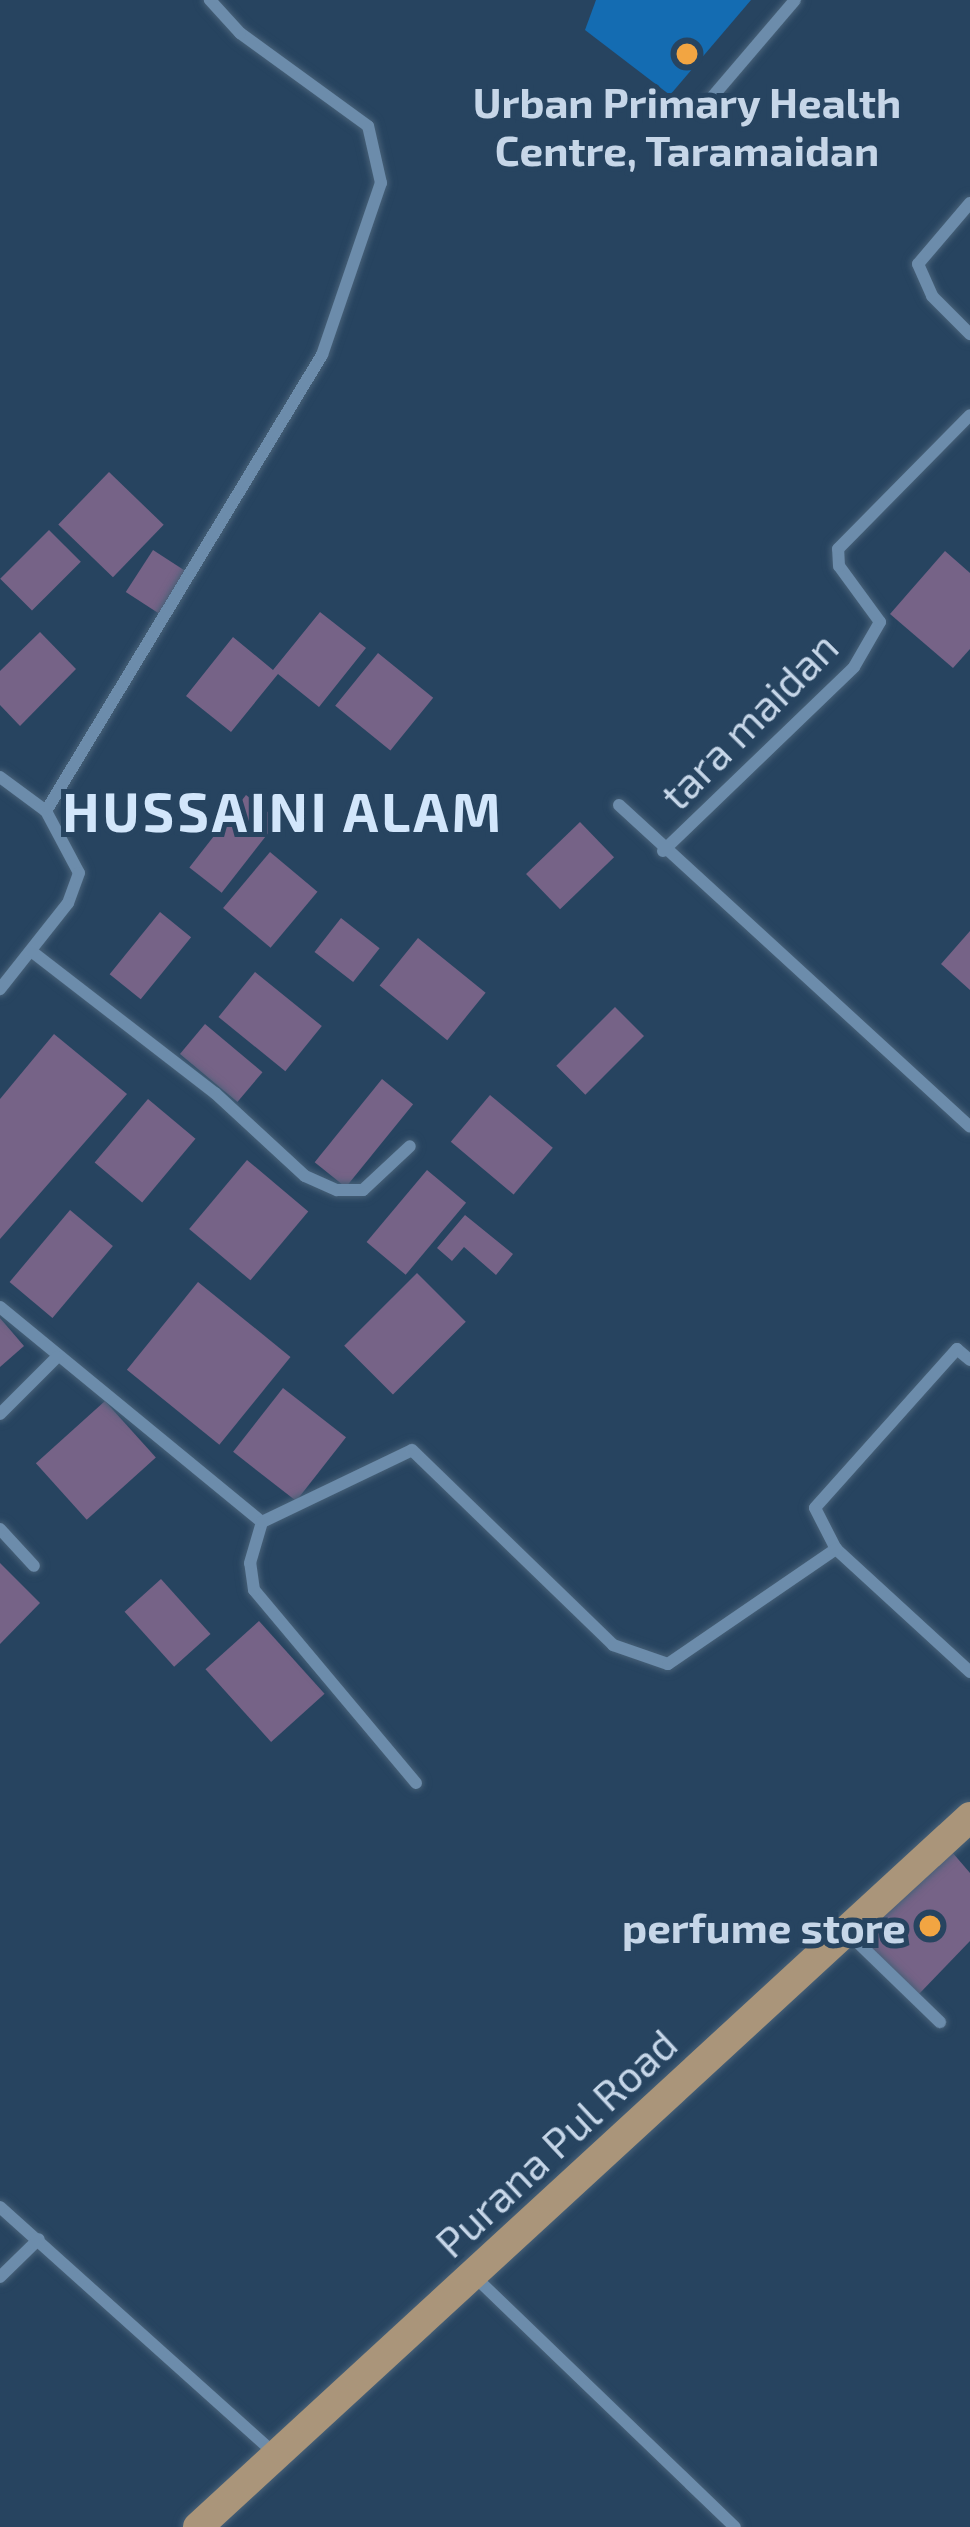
<!DOCTYPE html>
<html>
<head>
<meta charset="utf-8">
<style>
  body { margin:0 }
  #map { position:relative; width:970px; height:2527px; overflow:hidden; background:#274460; font-family:"Exo 2",sans-serif }
  div>[style] { position:absolute }
  [style*='--x'] { left:calc(var(--x)*1px); top:calc(var(--y)*1px); width:calc(var(--w)*1px); rotate:calc(var(--a)*1deg) }
  .green>* { inset:0; background:#146cb2 }
  .building>* { inset:0; background:#766387; transform-origin:0 0 }
  .roads { filter:drop-shadow(0 0 3px #486178) drop-shadow(0 0 3px #486178) }
  .street>* { height:12px; margin:-6px; padding:0 6px; transform-origin:6px; border-radius:6px; background:#6c8cab }
  .primary>* { height:30px; margin:-15px; padding:0 15px; transform-origin:15px; border-radius:15px; background:#aa957a }
  .dots>* { width:33px; height:33px; translate:-50% -50%; box-sizing:border-box; border:6px solid #274460; border-radius:50% }
  span { translate:-50% -50%; white-space:nowrap; text-align:center; line-height:1.15; -webkit-text-stroke:10px #274460; paint-order:stroke }
  .poi-label { font-size:42px; color:#c6d6e8; font-weight:700 }
  .right { translate:-100% -50%; text-align:right }
  .street-label { font-size:42px; color:#c6d6e8 }
  .district-label { font-size:54px; color:#d2e6fb; font-weight:700; letter-spacing:3px }
</style>
</head>
<body>
<div id="map">
  <div class="green">
    <div style="clip-path:polygon(596px 0,751px 0,670px 95px,585px 30px)"></div>
  </div>
  <div class="building">
    <div style="left:109px;top:472px;width:76px;height:73px;rotate:44deg"></div>
    <div style="left:49px;top:530px;width:45px;height:69px;rotate:45deg"></div>
    <div style="left:153px;top:550px;width:40px;height:50px;rotate:33deg"></div>
    <div style="clip-path:polygon(945px 551px,970px 573px,970px 649px,953px 668px,890px 614px)"></div>
    <div style="clip-path:polygon(320px 612px,366px 648px,319px 707px,278px 674px,231px 732px,186px 696px,233px 637px,273px 670px)"></div>
    <div style="clip-path:polygon(40px 632px,76px 669px,20px 726px,0 705px,0 671px)"></div>
    <div style="left:378px;top:653px;width:71px;height:68px;rotate:39deg"></div>
    <div style="left:246px;top:795px;width:41px;height:92px;rotate:38deg"></div>
    <div style="left:580px;top:822px;width:49px;height:75px;rotate:46deg"></div>
    <div style="left:270px;top:852px;width:62px;height:73px;rotate:40deg"></div>
    <div style="left:160px;top:912px;width:40px;height:80px;rotate:39deg"></div>
    <div style="left:341px;top:918px;width:49px;height:43px;rotate:38deg"></div>
    <div style="clip-path:polygon(970px 931px,970px 990px,941px 964px)"></div>
    <div style="left:418px;top:938px;width:87px;height:61px;rotate:39deg"></div>
    <div style="left:255px;top:972px;width:86px;height:58px;rotate:39deg"></div>
    <div style="left:615px;top:1007px;width:41px;height:83px;rotate:45deg"></div>
    <div style="left:205px;top:1024px;width:75px;height:39px;rotate:40deg"></div>
    <div style="clip-path:polygon(54px 1034px,127px 1094px,0 1239px,0 1099px)"></div>
    <div style="left:382px;top:1079px;width:40px;height:107px;rotate:39deg"></div>
    <div style="left:490px;top:1095px;width:82px;height:61px;rotate:40deg"></div>
    <div style="left:148px;top:1099px;width:62px;height:83px;rotate:40deg"></div>
    <div style="left:247px;top:1160px;width:80px;height:90px;rotate:40deg"></div>
    <div style="left:427px;top:1170px;width:51px;height:94px;rotate:40deg"></div>
    <div style="left:70px;top:1210px;width:56px;height:94px;rotate:40deg"></div>
    <div style="clip-path:polygon(465px 1215px,513px 1254px,496px 1275px,464px 1247px,452px 1261px,437px 1248px)"></div>
    <div style="left:417px;top:1273px;width:69px;height:103px;rotate:45deg"></div>
    <div style="left:198px;top:1282px;width:119px;height:113px;rotate:39deg"></div>
    <div style="clip-path:polygon(0 1318px,24px 1346px,0 1367px)"></div>
    <div style="left:283px;top:1388px;width:80px;height:81px;rotate:38deg"></div>
    <div style="left:105px;top:1401px;width:76px;height:93px;rotate:48deg"></div>
    <div style="clip-path:polygon(0 1563px,40px 1603px,0 1644px)"></div>
    <div style="left:161px;top:1579px;width:74px;height:49px;rotate:48deg"></div>
    <div style="left:259px;top:1621px;width:98px;height:72px;rotate:48deg"></div>
    <div style="clip-path:polygon(946px 1845px,970px 1873px,970px 1941px,919px 1994px,846px 1932px)"></div>
  </div>
  <div class="roads">
    <div class="street">
      <div style="--x:707;--y:103;--w:135;--a:-49.5"></div>
      <div style="--x:970;--y:203;--w:80;--a:130.4"></div>
      <div style="--x:918;--y:264;--w:35;--a:66"></div>
      <div style="--x:932;--y:296;--w:54;--a:45"></div>
      <div style="--x:0;--y:777;--w:57;--a:36.5"></div>
      <div style="--x:46;--y:811;--w:70;--a:62"></div>
      <div style="--x:79;--y:873;--w:32;--a:110"></div>
      <div style="--x:68;--y:903;--w:110;--a:128.3"></div>
      <div style="--x:619;--y:805;--w:476;--a:42.5"></div>
      <div style="--x:46;--y:811;--w:533;--a:-58.82"></div>
      <div style="--x:322;--y:355;--w:182;--a:-71.1"></div>
      <div style="--x:381;--y:183;--w:58;--a:-102.8"></div>
      <div style="--x:368;--y:126;--w:158;--a:-144"></div>
      <div style="--x:240;--y:33;--w:45;--a:-132.3"></div>
      <div style="--x:663;--y:851;--w:265;--a:-43.9"></div>
      <div style="--x:854;--y:667;--w:52;--a:-60"></div>
      <div style="--x:880;--y:622;--w:69;--a:-126.2"></div>
      <div style="--x:839;--y:566;--w:17;--a:-93"></div>
      <div style="--x:838;--y:549;--w:188;--a:-45.4"></div>
      <div style="--x:31;--y:951;--w:232;--a:37.7"></div>
      <div style="--x:215;--y:1093;--w:122;--a:42.7"></div>
      <div style="--x:305;--y:1176;--w:35;--a:24"></div>
      <div style="--x:337;--y:1190;--w:26;--a:0"></div>
      <div style="--x:363;--y:1190;--w:64;--a:-43.1"></div>
      <div style="--x:0;--y:1307;--w:339;--a:39.4"></div>
      <div style="--x:970;--y:1360;--w:17;--a:-140"></div>
      <div style="--x:957;--y:1349;--w:213;--a:131.8"></div>
      <div style="--x:815;--y:1508;--w:46;--a:62.9"></div>
      <div style="--x:836;--y:1549;--w:182;--a:42.5"></div>
      <div style="--x:0;--y:1414;--w:81;--a:-45"></div>
      <div style="--x:0;--y:1529;--w:50;--a:47.4"></div>
      <div style="--x:416;--y:1783;--w:252;--a:-130"></div>
      <div style="--x:254;--y:1590;--w:27;--a:-98"></div>
      <div style="--x:250;--y:1563;--w:43;--a:-73.7"></div>
      <div style="--x:262;--y:1522;--w:166;--a:-25.6"></div>
      <div style="--x:412;--y:1450;--w:280;--a:44.1"></div>
      <div style="--x:613;--y:1645;--w:58;--a:19.1"></div>
      <div style="--x:668;--y:1664;--w:204;--a:-34.4"></div>
      <div style="--x:846;--y:1931;--w:131;--a:44.1"></div>
      <div style="--x:0;--y:2207;--w:370;--a:41.9"></div>
      <div style="--x:474;--y:2276;--w:362;--a:43.9"></div>
      <div style="--x:0;--y:2277;--w:54;--a:-44.3"></div>
    </div>
    <div class="primary">
      <div style="--x:198;--y:2527;--w:1049;--a:-42.6"></div>
    </div>
  </div>
  <div class="dots">
    <div style="left:687px;top:54px;background:#f2a542"></div>
    <div style="left:930px;top:1926px;background:#f2a542"></div>
  </div>
  <div class="poi-label">
    <span style="left:687px;top:125px">Urban Primary Health<br>Centre, Taramaidan</span>
    <span class="right" style="left:906px;top:1926px">perfume store</span>
  </div>
  <div class="street-label">
    <span style="left:748px;top:720px;rotate:-45deg">tara maidan</span>
    <span style="left:555px;top:2142px;rotate:-43deg">Purana Pul Road</span>
  </div>
  <div class="district-label">
    <span style="left:283px;top:811px">HUSSAINI ALAM</span>
  </div>
</div>
</body>
</html>
